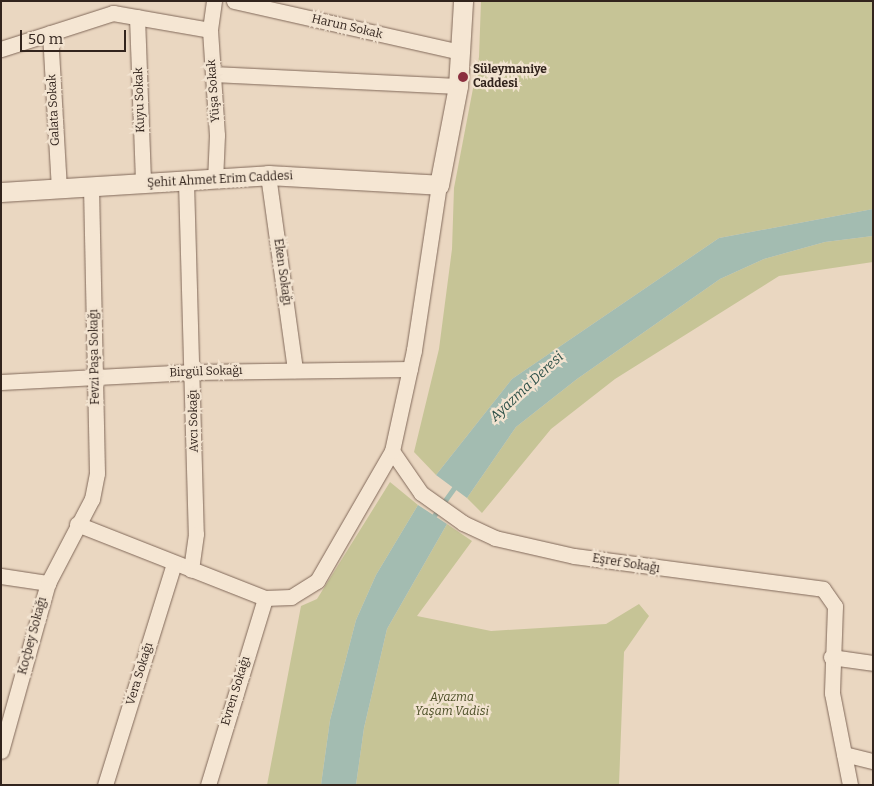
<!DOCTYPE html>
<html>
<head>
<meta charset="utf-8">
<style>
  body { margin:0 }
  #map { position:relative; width:874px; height:786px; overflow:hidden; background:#ead7c1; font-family:Bitter,serif }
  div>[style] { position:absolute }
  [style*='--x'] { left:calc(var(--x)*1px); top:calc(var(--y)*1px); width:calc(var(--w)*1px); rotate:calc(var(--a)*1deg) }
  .green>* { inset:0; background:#c6c496 }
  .water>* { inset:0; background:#a3bcb1 }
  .stream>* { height:4.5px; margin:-2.25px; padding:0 2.25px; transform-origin:2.25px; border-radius:2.25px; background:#a3bcb1 }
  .roads { filter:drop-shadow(0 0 1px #81695a) drop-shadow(0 0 1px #81695a) }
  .minor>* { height:15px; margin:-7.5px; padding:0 7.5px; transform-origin:7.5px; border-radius:7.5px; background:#f5e6d3 }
  .tertiary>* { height:19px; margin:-9.5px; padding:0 9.5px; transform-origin:9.5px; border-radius:9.5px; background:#f5e6d3 }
  .dots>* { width:14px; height:14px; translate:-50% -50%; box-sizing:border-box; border:2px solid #f2e3d0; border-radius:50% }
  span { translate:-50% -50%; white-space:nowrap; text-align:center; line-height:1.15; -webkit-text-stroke:4.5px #f2e3d0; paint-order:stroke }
  .street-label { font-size:12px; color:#32241d }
  .poi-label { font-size:12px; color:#32241d; font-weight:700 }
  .left { translate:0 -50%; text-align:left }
  .park-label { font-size:12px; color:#4a4d25; font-style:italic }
  .water-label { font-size:14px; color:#2e5149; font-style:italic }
  .frame { position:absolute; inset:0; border:2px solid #32241d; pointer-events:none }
  .scale { position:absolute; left:20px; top:30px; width:106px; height:22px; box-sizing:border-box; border:2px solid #32241d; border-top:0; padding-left:6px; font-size:15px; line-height:18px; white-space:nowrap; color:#32241d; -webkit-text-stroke:4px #f2e3d0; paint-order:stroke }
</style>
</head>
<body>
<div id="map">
  <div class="green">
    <div style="clip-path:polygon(481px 1px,873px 1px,873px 209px,719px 238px,512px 379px,436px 475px,414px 452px,439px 349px,452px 249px,454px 188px,479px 57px)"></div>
    <div style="clip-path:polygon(873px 236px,873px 262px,779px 276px,615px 379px,551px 429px,482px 513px,467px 498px,516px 427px,577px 379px,720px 279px,764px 259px,825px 242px)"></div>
    <div style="clip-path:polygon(390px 482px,418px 505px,376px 575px,356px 620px,330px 720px,321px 785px,267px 785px,301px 606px,317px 599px)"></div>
    <div style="clip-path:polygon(447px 524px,472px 541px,417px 616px,491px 631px,606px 624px,639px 604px,649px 616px,624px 652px,619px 785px,356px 785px,364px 728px,387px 629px)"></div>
  </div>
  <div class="water">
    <div style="clip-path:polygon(873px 209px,873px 236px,825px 242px,764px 259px,720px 279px,577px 379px,516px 427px,467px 498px,436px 475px,512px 379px,719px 238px)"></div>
    <div style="clip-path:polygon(418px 505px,447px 524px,387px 629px,364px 728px,356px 785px,321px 785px,330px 720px,356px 620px,376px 575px)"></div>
  </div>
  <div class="stream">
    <div style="--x:431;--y:520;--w:44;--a:-54.2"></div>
  </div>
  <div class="roads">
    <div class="minor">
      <div style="--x:214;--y:1;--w:29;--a:98"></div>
      <div style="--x:210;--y:30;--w:105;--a:86.2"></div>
      <div style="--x:217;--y:135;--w:45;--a:92.5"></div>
      <div style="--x:234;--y:1;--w:232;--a:12.7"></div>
      <div style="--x:137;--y:17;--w:166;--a:87.9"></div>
      <div style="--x:50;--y:33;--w:155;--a:86.7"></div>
      <div style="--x:1;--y:49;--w:118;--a:-17.8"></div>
      <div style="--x:113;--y:13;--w:98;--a:9.9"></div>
      <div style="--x:213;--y:74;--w:245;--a:2.8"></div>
      <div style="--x:268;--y:175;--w:197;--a:82.1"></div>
      <div style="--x:186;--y:182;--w:352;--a:88.4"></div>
      <div style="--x:196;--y:534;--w:36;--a:98"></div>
      <div style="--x:1;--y:382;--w:192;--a:-3"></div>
      <div style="--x:193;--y:372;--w:217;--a:-0.8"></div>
      <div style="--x:392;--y:451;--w:51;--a:55.4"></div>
      <div style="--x:421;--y:493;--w:52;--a:35.5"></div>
      <div style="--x:463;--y:523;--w:35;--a:25"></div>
      <div style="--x:495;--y:538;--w:81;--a:12.8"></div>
      <div style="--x:574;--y:556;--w:251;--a:7.5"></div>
      <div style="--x:823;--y:589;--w:21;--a:55"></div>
      <div style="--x:835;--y:606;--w:87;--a:92"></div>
      <div style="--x:832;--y:693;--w:94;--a:78.9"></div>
      <div style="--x:77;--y:524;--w:202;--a:21.5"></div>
      <div style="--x:265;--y:598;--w:26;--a:-2"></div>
      <div style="--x:291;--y:597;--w:31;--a:-32"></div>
      <div style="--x:317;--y:581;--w:150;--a:-60"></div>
      <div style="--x:392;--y:451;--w:103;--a:-77.7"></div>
      <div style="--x:414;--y:350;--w:167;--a:-81.4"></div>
      <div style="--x:1;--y:576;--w:48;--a:8.5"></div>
      <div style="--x:831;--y:657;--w:42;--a:8.1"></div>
      <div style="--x:1;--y:751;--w:174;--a:-74.4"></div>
      <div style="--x:48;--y:583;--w:95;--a:-62.4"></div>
      <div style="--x:92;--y:499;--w:26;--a:-79"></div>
      <div style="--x:97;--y:473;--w:288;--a:-91.2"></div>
      <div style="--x:844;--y:754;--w:30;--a:14"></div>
      <div style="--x:105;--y:785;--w:232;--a:-72.7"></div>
      <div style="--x:208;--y:785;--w:195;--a:-73"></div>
    </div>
    <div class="tertiary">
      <div style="--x:1;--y:192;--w:268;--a:-3.6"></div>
      <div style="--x:268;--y:175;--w:171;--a:3.3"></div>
      <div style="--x:439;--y:185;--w:101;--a:-79.1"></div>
      <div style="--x:458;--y:86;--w:85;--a:-86.6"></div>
    </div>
  </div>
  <div class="dots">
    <div style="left:463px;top:77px;background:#8b2f3f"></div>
  </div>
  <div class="street-label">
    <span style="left:347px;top:27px;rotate:13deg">Harun Sokak</span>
    <span style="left:214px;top:91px;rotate:-94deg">Yüşa Sokak</span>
    <span style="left:140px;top:100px;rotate:-92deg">Kuyu Sokak</span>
    <span style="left:54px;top:110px;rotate:-93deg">Galata Sokak</span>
    <span style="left:220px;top:180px;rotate:-3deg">Şehit Ahmet Erim Caddesi</span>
    <span style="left:282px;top:272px;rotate:82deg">Eken Sokağı</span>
    <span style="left:95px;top:357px;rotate:-91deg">Fevzi Paşa Sokağı</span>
    <span style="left:206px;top:372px;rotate:-2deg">Birgül Sokağı</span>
    <span style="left:194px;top:421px;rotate:-91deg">Avcı Sokağı</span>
    <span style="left:626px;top:564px;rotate:9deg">Eşref Sokağı</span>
    <span style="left:33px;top:636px;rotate:-75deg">Koçbey Sokağı</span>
    <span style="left:140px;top:674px;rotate:-73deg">Vera Sokağı</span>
    <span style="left:236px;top:691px;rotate:-73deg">Evren Sokağı</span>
  </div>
  <div class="poi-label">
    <span class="left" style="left:473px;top:77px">Süleymaniye<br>Caddesi</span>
  </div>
  <div class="park-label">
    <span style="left:452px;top:705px">Ayazma<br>Yaşam Vadisi</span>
  </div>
  <div class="water-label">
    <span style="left:527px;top:387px;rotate:-43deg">Ayazma Deresi</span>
  </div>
  <div class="frame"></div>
  <div class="scale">50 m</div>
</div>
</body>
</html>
